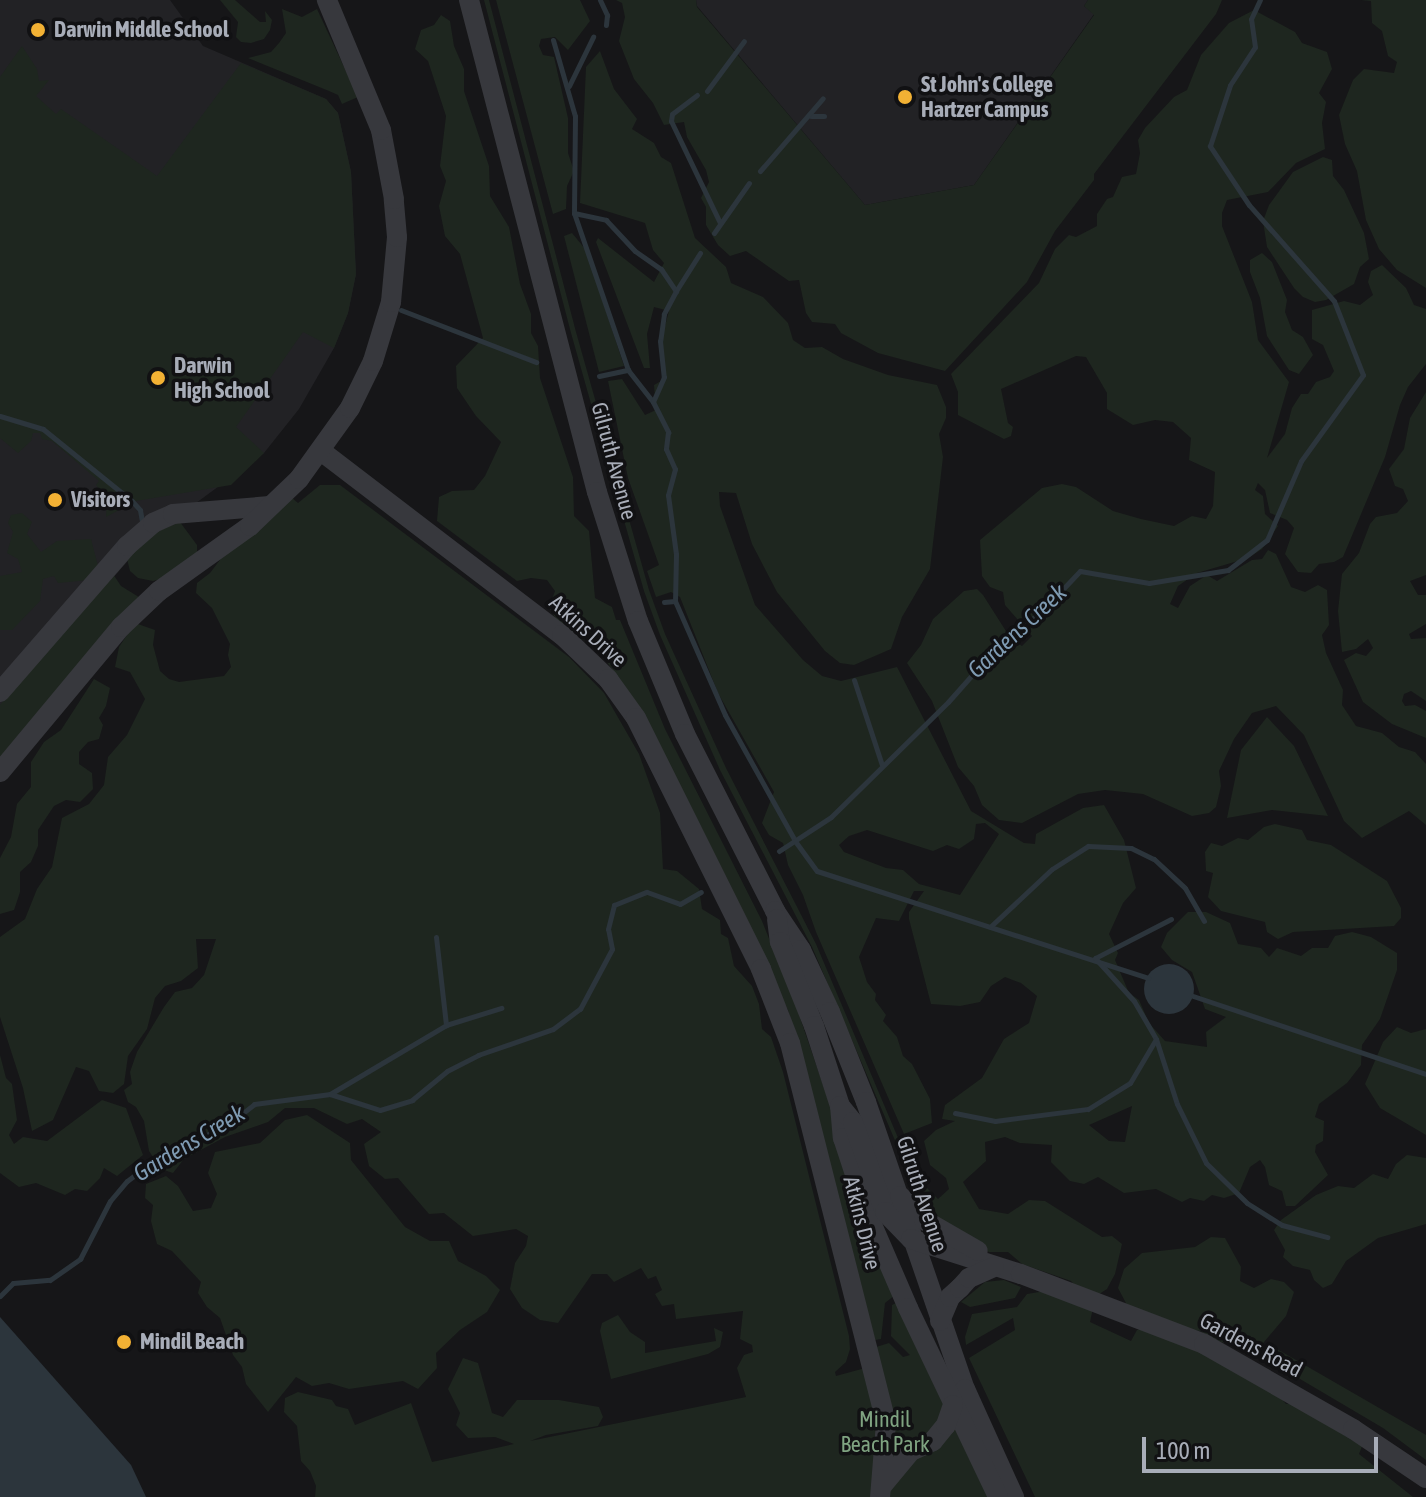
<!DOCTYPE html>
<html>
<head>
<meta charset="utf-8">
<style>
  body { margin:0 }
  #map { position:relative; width:1426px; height:1497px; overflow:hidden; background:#161618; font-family:"Asap Condensed",sans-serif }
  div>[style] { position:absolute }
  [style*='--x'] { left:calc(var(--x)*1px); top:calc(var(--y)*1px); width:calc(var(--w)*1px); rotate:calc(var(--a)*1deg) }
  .built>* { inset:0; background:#222225 }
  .green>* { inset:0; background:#1e261f }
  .water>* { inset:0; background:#2c353c }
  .round { border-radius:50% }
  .stream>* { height:5px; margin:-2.5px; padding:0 2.5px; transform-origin:2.5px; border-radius:2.5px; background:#2c353c }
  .minor>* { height:20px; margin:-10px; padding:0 10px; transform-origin:10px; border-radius:10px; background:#37383d }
  .dots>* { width:22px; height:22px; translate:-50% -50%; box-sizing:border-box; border:4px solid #111113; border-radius:50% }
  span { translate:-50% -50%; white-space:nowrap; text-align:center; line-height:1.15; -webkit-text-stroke:7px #111113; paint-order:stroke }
  .poi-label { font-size:22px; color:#a8adb8; font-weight:700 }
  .left { translate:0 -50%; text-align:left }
  .street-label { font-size:22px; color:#a8adb8 }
  .park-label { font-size:22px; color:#7fa381 }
  .water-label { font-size:24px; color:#7f9bb3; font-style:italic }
  .scale { position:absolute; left:1142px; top:1437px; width:236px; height:36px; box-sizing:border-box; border:4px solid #a8adb8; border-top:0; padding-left:10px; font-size:24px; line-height:28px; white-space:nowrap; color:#a8adb8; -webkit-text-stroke:6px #111113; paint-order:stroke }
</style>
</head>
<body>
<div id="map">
  <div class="built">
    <div style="clip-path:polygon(0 0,170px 0,203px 46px,326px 99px,338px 113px,351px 172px,356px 274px,348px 313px,334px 348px,299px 409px,264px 453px,147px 539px,0 707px)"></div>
    <div style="clip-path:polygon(696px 0,1088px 0,1084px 6px,1094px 14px,974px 185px,865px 205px,697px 6px)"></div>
  </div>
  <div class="green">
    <div style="clip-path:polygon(220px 0,235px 0,260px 22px,266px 22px,265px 11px,272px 20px,270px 30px,264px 39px,251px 43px,241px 42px,236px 37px,238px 22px)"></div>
    <div style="clip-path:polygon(evenodd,484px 0,489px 0,576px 332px,649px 590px,665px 634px,726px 768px,816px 944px,904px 1152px,927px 1188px,938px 1199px,949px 1189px,946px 1178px,930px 1165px,924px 1141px,936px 1130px,955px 1121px,942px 1119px,945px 1105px,982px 1078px,1004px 1039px,1029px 1023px,1037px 996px,1021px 983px,1005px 977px,991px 986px,980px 1002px,960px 1006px,931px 1004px,909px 919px,909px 912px,924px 891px,914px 891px,899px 921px,876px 918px,859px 957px,867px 982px,876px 994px,875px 1000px,886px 1015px,883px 1021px,897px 1037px,903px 1056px,912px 1064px,930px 1099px,932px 1123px,904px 1134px,816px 932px,803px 895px,788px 865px,783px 843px,769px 835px,762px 823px,774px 792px,718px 693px,680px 597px,671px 592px,656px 597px,647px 571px,659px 565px,628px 478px,608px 381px,622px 379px,645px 415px,656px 410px,654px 385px,663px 380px,662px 337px,669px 311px,654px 307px,647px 334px,650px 368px,644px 368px,596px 242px,598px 238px,654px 282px,664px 263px,653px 250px,645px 223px,580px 203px,586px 67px,600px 51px,614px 89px,637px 119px,632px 129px,654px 143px,661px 157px,671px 163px,695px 238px,726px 267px,731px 283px,763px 297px,788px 323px,793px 340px,805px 348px,822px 347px,843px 359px,888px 375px,937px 385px,946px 407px,946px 418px,939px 434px,943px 457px,930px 569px,902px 617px,891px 649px,854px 665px,840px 663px,825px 651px,777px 592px,752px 544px,736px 493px,719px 492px,720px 506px,755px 605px,803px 660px,822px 676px,841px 681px,897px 667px,971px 811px,1024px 843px,1035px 844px,1036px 834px,1083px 808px,1104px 805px,1124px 840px,1136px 888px,1123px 903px,1109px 934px,1118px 953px,1115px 960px,1129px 993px,1139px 1000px,1149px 1023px,1165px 1041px,1207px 1047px,1206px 1032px,1226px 1017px,1205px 1009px,1192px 972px,1172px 960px,1161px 947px,1167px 933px,1188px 912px,1206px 912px,1230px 923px,1238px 944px,1261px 948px,1269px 957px,1277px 948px,1301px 956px,1312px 948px,1328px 948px,1335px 936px,1352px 932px,1371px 937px,1397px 953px,1397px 970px,1380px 1019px,1362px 1045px,1361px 1065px,1347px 1083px,1319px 1104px,1315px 1117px,1324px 1121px,1323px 1141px,1316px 1145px,1315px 1152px,1328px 1175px,1295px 1206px,1286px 1206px,1282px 1191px,1269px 1185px,1265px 1167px,1260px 1160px,1250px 1167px,1239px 1193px,1224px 1198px,1212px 1195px,1204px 1201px,1190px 1198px,1182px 1202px,1156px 1189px,1124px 1193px,1098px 1177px,1084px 1184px,1070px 1181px,1051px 1162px,1052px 1145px,1020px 1143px,1005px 1137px,985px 1142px,986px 1161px,963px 1182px,979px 1209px,1008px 1214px,1029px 1200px,1045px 1201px,1102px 1237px,1112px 1236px,1122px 1244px,1115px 1274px,1107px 1289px,1096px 1296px,1080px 1291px,1071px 1281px,1022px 1264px,1008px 1252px,989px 1252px,936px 1219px,918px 1194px,812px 947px,720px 770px,660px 635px,644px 591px,571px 333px,484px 0,985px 823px,999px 834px,960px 895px,919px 884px,903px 870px,886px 868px,844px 852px,839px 845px,849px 836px,867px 830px,933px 851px,947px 845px,959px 849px,974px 839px,976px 824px,985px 823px,484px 0,1132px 1106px,1125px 1142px,1109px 1141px,1089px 1125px,1132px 1106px)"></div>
    <div style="clip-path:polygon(496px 0,580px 0,590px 21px,568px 50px,555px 37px,541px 39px,539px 46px,543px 55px,554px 57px,568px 118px,568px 153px,574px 171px,567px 186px,566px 209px,553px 214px)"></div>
    <div style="clip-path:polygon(616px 0,696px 0,697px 7px,865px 205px,974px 185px,1094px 15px,1084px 6px,1088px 0,1222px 0,1216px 14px,1094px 174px,1094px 180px,1055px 231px,1027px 282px,945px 371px,878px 353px,841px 333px,835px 324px,812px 322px,806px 313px,799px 280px,789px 281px,746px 251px,730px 256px,718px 245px,706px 225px,706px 207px,701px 198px,709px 182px,706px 170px,687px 137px,684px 122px,664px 125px,653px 103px,634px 79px,619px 41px,625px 17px,622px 3px)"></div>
    <div style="clip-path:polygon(1361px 0,1426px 0,1426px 288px,1397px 270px,1379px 249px,1366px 220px,1357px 171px,1345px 144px,1339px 115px,1353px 80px,1364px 69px,1394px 73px,1397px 62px,1388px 56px,1382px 31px,1372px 23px,1371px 1px)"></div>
    <div style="clip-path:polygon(282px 9px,302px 17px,317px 9px,358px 97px,342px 104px,338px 95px,329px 91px,248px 58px,271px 52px,279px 43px,286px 33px)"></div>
    <div style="clip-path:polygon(1254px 10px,1295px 32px,1302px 43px,1327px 52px,1332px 69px,1319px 93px,1326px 102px,1322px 123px,1325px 149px,1296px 163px,1268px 192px,1227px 200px,1222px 213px,1222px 226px,1252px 302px,1258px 340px,1289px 382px,1267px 458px,1285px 434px,1292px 408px,1301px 394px,1308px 394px,1316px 382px,1330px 377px,1334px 371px,1323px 345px,1312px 339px,1312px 310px,1344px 301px,1360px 305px,1373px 295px,1368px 282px,1371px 271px,1382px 265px,1406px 288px,1414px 305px,1426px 309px,1426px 364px,1408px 387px,1400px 405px,1385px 457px,1343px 557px,1334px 562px,1319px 564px,1311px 573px,1298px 572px,1285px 554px,1294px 528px,1287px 520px,1270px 513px,1265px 490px,1258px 483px,1255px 490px,1263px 496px,1265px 514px,1278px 526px,1262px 549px,1248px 558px,1197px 573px,1178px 586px,1170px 604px,1178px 608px,1190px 586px,1207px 575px,1217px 581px,1252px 560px,1262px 559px,1268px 550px,1276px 554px,1291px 587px,1305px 592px,1318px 585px,1327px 590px,1329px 625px,1322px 635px,1326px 653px,1343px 690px,1342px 705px,1356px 726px,1382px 733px,1399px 747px,1415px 752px,1426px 764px,1426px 825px,1409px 811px,1362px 838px,1344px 821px,1304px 735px,1276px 706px,1252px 713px,1234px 739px,1219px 771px,1221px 786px,1216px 807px,1209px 813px,1192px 816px,1143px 794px,1105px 790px,1078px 794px,1022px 823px,999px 820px,982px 805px,974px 786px,958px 767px,932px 701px,907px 663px,921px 645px,933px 619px,964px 591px,977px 589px,983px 595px,1011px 639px,1022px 646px,1032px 636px,1005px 605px,1003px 592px,990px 587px,982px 576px,980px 540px,1042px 488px,1062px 484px,1076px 487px,1113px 511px,1141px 519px,1174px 526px,1192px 516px,1206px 519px,1213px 506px,1215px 472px,1189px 460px,1191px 438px,1173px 422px,1155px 420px,1133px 425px,1107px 409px,1107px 393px,1086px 357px,1076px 356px,1001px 389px,1008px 423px,1013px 427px,1011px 436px,1004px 439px,958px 415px,958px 392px,951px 374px,1039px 283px,1055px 249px,1069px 235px,1076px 237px,1097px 226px,1097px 214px,1107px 199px,1113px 197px,1122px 177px,1136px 174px,1140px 153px,1138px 140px,1145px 128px,1174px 97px,1187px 90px,1201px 55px,1229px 23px)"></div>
    <div style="clip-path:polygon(441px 15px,450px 21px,454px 46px,464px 69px,464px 91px,489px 166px,490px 196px,509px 227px,520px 284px,531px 314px,531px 333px,538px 346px,540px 378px,573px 477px,574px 516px,589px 531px,595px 598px,612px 607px,616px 620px,620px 620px,665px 729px,762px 921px,796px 1006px,895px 1295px,885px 1303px,881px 1339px,875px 1340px,788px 1010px,620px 680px,590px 639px,577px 640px,557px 621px,549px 607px,555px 591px,547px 580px,531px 578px,517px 581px,437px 521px,439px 497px,452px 491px,474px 490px,485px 476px,501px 442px,476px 416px,457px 388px,456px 366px,483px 338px,460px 254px,445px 236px,439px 206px,446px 181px,440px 166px,446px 116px,428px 61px,415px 49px,421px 30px,434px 25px)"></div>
    <div style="clip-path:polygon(22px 46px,37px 69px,39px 81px,49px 80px,36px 96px,56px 114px,61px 109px,157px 176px,241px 63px,326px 99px,338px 113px,351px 172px,356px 274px,348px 313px,334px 348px,303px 332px,236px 427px,264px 453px,231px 485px,136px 501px,106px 517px,107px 499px,96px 485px,99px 481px,52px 441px,42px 439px,40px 433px,33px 433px,31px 441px,18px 453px,0 438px,0 77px)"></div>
    <div style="clip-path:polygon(1323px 157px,1332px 160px,1333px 176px,1344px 190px,1364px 233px,1369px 259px,1360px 267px,1354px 284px,1326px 300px,1315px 302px,1303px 297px,1294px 288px,1267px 247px,1263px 221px,1269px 205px,1293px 172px)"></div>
    <div style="clip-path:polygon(572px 233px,586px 250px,624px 366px,599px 372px,564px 236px)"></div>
    <div style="clip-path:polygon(1262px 253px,1272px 262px,1287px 300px,1285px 312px,1292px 330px,1303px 337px,1313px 355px,1299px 374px,1289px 370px,1267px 336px,1260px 298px,1250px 272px,1250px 260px)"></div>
    <div style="clip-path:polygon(1426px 392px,1426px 575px,1410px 581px,1418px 595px,1426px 595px,1426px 624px,1409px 634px,1411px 639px,1426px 638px,1426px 701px,1411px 691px,1404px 694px,1402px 701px,1405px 706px,1415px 705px,1426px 711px,1426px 738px,1392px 724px,1363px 702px,1344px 660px,1356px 653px,1366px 656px,1373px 648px,1368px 639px,1356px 649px,1342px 652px,1338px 611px,1342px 574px,1359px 553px,1370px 524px,1376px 517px,1397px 513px,1408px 501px,1403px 489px,1395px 486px,1389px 469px,1404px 449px,1410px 418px)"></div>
    <div style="clip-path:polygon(320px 485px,340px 485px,569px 657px,604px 693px,639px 754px,660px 813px,663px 869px,677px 871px,699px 889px,702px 909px,720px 920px,721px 934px,728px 938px,734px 966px,752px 986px,759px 1004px,762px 1029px,771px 1037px,783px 1072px,849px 1336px,850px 1349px,846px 1362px,835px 1372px,836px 1376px,880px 1364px,876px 1347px,889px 1343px,903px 1357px,910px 1355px,891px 1336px,892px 1305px,898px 1302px,989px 1497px,315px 1497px,316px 1486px,310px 1471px,301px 1461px,297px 1426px,284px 1412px,285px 1398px,298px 1392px,332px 1400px,336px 1406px,348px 1409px,355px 1425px,411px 1403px,432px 1462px,514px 1444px,495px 1437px,468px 1438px,456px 1425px,460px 1413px,448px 1389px,463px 1358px,478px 1363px,492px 1413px,503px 1417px,517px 1400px,559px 1400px,599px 1407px,603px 1417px,598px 1426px,546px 1435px,530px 1441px,746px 1397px,737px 1368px,744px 1355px,753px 1352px,752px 1345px,740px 1339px,743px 1311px,676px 1319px,674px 1304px,662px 1306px,655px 1294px,662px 1290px,656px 1276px,648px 1279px,641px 1268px,614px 1282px,607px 1274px,592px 1274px,558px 1323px,540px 1320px,522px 1308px,510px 1289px,515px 1263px,526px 1246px,528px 1236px,516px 1229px,473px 1236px,444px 1213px,429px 1214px,398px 1178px,385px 1179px,369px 1166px,364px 1144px,381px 1132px,362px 1119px,347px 1124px,314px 1108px,285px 1108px,268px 1122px,225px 1137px,184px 1159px,173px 1173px,161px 1169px,149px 1151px,144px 1121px,136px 1107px,128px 1102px,124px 1090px,132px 1084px,130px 1072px,137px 1052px,164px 1007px,175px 992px,192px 988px,204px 975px,216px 939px,196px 939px,198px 968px,181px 981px,165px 986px,155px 998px,147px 1029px,128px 1056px,124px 1084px,113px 1093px,99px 1091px,89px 1071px,76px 1067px,53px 1120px,32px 1131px,23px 1088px,0 1017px,0 937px,25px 919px,37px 889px,52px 867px,62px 818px,89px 804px,104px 785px,108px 757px,127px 735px,145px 699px,130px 672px,115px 667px,119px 647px,135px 623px,155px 630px,153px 645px,160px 671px,169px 679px,179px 682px,224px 676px,231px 667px,228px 655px,230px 644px,212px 608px,196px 593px,197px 583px,210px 573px,226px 552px,291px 497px,298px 503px)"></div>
    <div style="clip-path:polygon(22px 513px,32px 522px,27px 534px,41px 552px,57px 541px,91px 539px,98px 566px,89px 580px,58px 583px,54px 576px,43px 579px,40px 601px,12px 630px,0 630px,0 576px,22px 572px,18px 559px,7px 553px,13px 532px,8px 523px,11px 515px)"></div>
    <div style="clip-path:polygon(180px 522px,197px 545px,197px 553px,164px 578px,153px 581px,138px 578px,130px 571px,127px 559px,146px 536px)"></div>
    <div style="clip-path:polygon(113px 574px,121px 586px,142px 599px,0 761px,0 705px)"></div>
    <div style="clip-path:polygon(94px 679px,110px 688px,106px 706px,99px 718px,103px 725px,99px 739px,88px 742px,79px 752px,79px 764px,92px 773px,93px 789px,80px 802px,66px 800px,54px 806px,38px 830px,38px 846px,31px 862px,20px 872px,20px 892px,14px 910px,0 914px,0 858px,11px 837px,17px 804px,31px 787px,31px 762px,44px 742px,61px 730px)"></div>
    <div style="clip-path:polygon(1267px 717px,1294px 746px,1328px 816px,1272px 810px,1227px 818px,1241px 750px)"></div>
    <div style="clip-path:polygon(1275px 824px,1302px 830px,1307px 840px,1331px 845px,1387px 881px,1401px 908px,1401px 918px,1394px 926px,1293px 932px,1278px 939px,1267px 932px,1265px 922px,1221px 911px,1208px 897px,1213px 873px,1206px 871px,1205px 852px,1211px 843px,1222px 846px,1238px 838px,1248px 840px,1264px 827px)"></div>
    <div style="clip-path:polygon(1397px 1027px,1411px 1033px,1426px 1029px,1426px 1135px,1380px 1108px,1365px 1084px,1383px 1042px)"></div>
    <div style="clip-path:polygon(0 1055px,6px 1078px,12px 1084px,17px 1120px,9px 1135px,14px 1144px,23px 1137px,47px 1141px,102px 1100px,126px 1108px,143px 1155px,117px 1176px,104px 1168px,100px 1178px,87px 1191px,75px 1189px,65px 1195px,36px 1183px,19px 1187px,0 1173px)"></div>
    <div style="clip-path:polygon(307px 1115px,350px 1143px,351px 1160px,405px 1227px,430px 1241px,449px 1241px,458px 1261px,486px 1276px,500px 1290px,487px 1312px,460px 1330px,436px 1353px,437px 1368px,418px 1389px,403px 1381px,349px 1389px,329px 1383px,312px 1386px,296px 1377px,268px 1412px,246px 1384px,242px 1367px,233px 1355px,220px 1318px,207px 1307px,198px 1293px,201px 1282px,172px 1251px,157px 1244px,151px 1221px,153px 1205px,145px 1198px,146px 1184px,166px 1176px,178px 1186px,193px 1211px,211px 1208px,217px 1194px,208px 1173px,215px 1152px,260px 1143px,285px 1120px)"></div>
    <div style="clip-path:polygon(1407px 1155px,1426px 1158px,1426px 1224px,1378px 1238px,1346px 1261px,1332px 1284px,1323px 1288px,1314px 1280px,1310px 1270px,1293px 1266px,1283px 1257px,1285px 1250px,1274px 1230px,1281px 1220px,1316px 1195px,1338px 1186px,1354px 1188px,1373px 1174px,1388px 1179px,1396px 1164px)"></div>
    <div style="clip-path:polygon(1211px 1237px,1225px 1238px,1241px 1267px,1240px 1281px,1254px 1288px,1271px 1279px,1284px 1282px,1294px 1292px,1286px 1316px,1259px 1348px,1247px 1350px,1209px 1338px,1201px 1331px,1188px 1330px,1128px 1307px,1118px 1288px,1124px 1269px,1142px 1253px,1195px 1247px)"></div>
    <div style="clip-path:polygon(1004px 1280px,1021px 1287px,1015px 1298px,970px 1307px,961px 1302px,985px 1282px)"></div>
    <div style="clip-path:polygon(1045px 1291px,1093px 1308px,1090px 1322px,1131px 1341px,1137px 1330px,1151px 1326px,1271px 1387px,1286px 1404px,1299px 1404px,1352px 1440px,1363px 1444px,1359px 1454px,1413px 1497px,1035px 1497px,969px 1358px,1015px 1330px,1013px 1318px,966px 1345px,965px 1337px,972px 1314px,1017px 1307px,1027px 1294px)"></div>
    <div style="clip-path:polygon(618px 1315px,630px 1332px,645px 1342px,645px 1353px,716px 1341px,714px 1328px,723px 1332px,720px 1347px,708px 1354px,611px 1379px,600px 1331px,602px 1323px)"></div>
    <div style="clip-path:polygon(1277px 1349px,1426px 1435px,1426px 1460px,1383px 1428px,1261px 1356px,1266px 1350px)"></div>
  </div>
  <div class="water">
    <div class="round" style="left:1144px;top:964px;width:50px;height:50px"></div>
    <div style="clip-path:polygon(0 1317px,131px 1465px,146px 1497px,0 1497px)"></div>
  </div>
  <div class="stream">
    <div style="--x:600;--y:0;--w:17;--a:65"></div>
    <div style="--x:607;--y:15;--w:10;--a:96"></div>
    <div style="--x:553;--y:40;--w:79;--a:73.9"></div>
    <div style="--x:575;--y:116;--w:97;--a:90.6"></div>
    <div style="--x:574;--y:213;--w:166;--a:71"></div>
    <div style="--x:628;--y:370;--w:41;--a:52"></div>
    <div style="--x:653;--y:402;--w:34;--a:63"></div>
    <div style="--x:668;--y:432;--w:17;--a:97"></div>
    <div style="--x:666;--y:449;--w:22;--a:66"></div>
    <div style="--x:675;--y:469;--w:27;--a:105"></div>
    <div style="--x:668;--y:495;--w:60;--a:82.3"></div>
    <div style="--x:676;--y:554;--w:47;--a:91.2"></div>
    <div style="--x:569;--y:86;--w:55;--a:-63.9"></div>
    <div style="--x:707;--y:91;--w:62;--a:-53.5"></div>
    <div style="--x:697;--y:95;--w:31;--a:143"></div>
    <div style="--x:672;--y:114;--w:7;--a:98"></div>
    <div style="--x:671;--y:121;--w:113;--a:64.3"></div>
    <div style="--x:811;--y:116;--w:13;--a:0"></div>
    <div style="--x:760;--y:171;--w:96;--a:-49.2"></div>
    <div style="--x:574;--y:213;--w:33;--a:12"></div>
    <div style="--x:606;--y:220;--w:42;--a:46.9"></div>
    <div style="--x:635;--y:251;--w:32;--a:35"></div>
    <div style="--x:661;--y:269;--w:27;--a:56"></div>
    <div style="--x:676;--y:291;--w:26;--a:118"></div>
    <div style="--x:664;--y:314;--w:27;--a:98"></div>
    <div style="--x:660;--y:341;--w:36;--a:84"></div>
    <div style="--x:664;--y:377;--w:27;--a:114"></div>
    <div style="--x:714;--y:233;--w:61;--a:-55"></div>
    <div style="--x:676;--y:291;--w:45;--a:-57.7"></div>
    <div style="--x:401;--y:310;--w:145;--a:21.1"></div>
    <div style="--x:599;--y:376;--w:30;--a:-12"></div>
    <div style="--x:0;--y:416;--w:45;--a:16.8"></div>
    <div style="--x:43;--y:429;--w:114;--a:39"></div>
    <div style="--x:132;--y:501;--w:12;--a:48"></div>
    <div style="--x:140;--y:510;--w:11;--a:80"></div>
    <div style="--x:664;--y:602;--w:11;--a:-5"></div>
    <div style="--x:675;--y:601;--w:124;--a:66.3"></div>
    <div style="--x:725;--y:715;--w:144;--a:60.9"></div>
    <div style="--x:795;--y:841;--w:37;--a:54"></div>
    <div style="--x:817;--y:871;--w:348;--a:17.9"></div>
    <div style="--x:854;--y:680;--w:89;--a:71.8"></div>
    <div style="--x:779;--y:851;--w:62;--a:-33.2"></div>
    <div style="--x:831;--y:817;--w:164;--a:-44.5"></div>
    <div style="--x:948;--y:702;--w:69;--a:-48.5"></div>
    <div style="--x:994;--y:650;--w:63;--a:-39.2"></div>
    <div style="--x:1043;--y:610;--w:54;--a:-46.5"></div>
    <div style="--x:1080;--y:571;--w:70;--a:9.9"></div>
    <div style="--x:1149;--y:583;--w:80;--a:-9.3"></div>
    <div style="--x:1228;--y:570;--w:49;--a:-37.6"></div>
    <div style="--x:1267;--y:540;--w:86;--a:-66.7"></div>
    <div style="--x:1301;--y:461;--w:106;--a:-54.2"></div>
    <div style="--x:1363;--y:375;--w:79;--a:-111.4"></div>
    <div style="--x:1334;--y:301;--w:128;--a:-131.5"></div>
    <div style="--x:1249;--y:205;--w:71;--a:-123.5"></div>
    <div style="--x:1210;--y:146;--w:64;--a:-71.8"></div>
    <div style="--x:1230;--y:85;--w:45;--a:-56.7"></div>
    <div style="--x:1255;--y:47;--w:28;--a:-98"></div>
    <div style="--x:1251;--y:19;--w:21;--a:-65"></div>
    <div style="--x:1171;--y:919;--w:85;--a:152.8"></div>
    <div style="--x:1095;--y:958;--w:58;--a:47.8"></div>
    <div style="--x:1134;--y:1001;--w:44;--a:59.9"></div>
    <div style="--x:1156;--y:1039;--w:68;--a:72.1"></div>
    <div style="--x:1177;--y:1104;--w:66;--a:63.8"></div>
    <div style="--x:1206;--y:1163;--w:57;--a:44.3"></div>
    <div style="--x:1247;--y:1203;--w:41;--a:32.2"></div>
    <div style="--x:1282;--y:1225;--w:47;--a:14.9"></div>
    <div style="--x:991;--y:926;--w:83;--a:-43.1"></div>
    <div style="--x:1052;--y:869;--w:43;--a:-32.6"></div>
    <div style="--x:1088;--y:846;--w:43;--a:2.7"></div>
    <div style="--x:1131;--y:848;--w:25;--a:26"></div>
    <div style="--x:1154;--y:859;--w:42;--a:43.1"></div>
    <div style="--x:1185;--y:888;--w:38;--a:60"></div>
    <div style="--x:436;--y:937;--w:89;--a:83.5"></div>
    <div style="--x:1193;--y:996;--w:246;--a:18.5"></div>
    <div style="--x:330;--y:1094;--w:135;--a:-30.7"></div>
    <div style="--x:446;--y:1025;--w:58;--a:-17.2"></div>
    <div style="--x:955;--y:1113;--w:41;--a:11.3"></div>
    <div style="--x:995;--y:1121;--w:94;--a:-7.4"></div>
    <div style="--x:1088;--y:1109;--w:49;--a:-31.8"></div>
    <div style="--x:1130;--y:1083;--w:51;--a:-59.4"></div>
    <div style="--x:0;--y:1296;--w:18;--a:-45"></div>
    <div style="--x:13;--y:1283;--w:37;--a:-5"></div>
    <div style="--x:50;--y:1280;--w:37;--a:-35"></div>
    <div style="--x:80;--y:1259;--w:65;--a:-62.7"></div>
    <div style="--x:110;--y:1201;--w:26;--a:-50"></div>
    <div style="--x:127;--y:1181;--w:46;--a:-37.1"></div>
    <div style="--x:164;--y:1153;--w:66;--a:-23.1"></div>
    <div style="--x:225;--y:1127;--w:37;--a:-38"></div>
    <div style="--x:254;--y:1104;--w:77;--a:-7.5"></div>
    <div style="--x:330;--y:1094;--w:52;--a:17.7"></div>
    <div style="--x:380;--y:1110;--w:34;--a:-17"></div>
    <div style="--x:412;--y:1100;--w:45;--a:-39.6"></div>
    <div style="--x:447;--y:1071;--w:35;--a:-27"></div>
    <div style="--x:478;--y:1055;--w:79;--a:-19.1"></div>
    <div style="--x:553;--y:1029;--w:34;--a:-37"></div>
    <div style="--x:580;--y:1009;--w:68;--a:-61.9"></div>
    <div style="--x:612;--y:949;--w:20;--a:-101"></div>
    <div style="--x:608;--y:929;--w:25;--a:-76"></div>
    <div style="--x:614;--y:905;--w:35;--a:-22"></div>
    <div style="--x:647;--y:892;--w:35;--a:20"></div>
    <div style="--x:680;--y:904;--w:24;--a:-30"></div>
  </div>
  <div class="minor">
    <div style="--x:469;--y:0;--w:508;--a:75.42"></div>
    <div style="--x:597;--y:492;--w:135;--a:72.4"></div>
    <div style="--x:638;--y:621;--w:122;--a:67.4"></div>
    <div style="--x:685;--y:734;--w:199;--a:63"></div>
    <div style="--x:775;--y:911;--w:47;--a:56.3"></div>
    <div style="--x:801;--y:950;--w:68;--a:64.9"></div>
    <div style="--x:830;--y:1012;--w:97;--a:68.2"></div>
    <div style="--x:866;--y:1102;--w:304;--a:71"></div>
    <div style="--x:965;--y:1389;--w:119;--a:65.6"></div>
    <div style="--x:321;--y:451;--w:303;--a:37.4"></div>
    <div style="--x:562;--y:635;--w:64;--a:43.7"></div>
    <div style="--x:608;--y:679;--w:48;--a:54.3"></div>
    <div style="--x:636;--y:718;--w:280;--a:63.5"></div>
    <div style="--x:761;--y:969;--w:79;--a:68.6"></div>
    <div style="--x:790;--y:1043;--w:392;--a:75.8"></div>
    <div style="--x:886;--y:1423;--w:74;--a:94.6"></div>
    <div style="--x:0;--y:692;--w:194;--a:-49"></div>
    <div style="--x:127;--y:546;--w:35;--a:-41"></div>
    <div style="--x:153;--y:523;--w:22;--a:-24"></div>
    <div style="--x:173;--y:514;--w:97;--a:-4.7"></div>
    <div style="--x:0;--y:772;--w:189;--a:-50.2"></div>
    <div style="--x:121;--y:627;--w:52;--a:-43.5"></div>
    <div style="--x:159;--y:591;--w:112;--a:-35.5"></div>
    <div style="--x:250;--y:526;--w:68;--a:-43.8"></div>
    <div style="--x:299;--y:479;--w:87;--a:-54.3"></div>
    <div style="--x:350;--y:408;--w:52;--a:-63.9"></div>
    <div style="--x:373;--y:361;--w:62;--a:-73"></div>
    <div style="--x:391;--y:302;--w:65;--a:-84.7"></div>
    <div style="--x:397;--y:237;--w:38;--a:-95"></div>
    <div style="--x:394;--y:199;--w:70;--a:-100.7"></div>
    <div style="--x:381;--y:130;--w:141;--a:-112.6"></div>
    <div style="--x:777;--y:919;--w:23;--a:83"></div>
    <div style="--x:780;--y:942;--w:91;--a:68"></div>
    <div style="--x:814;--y:1026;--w:84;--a:72"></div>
    <div style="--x:840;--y:1106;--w:32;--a:85"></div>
    <div style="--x:843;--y:1138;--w:86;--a:71.8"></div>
    <div style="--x:870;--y:1220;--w:96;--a:66.6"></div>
    <div style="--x:908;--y:1308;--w:209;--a:64.5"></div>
    <div style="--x:840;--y:1106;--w:21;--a:51"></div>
    <div style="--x:853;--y:1122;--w:96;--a:70.4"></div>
    <div style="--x:885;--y:1212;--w:37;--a:46"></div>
    <div style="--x:911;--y:1239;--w:115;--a:17.7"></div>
    <div style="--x:1021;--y:1274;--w:196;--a:20.9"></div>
    <div style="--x:1204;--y:1344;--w:172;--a:29.7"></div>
    <div style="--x:1353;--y:1429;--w:88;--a:33.9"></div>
    <div style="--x:900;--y:1196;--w:34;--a:45"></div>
    <div style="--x:924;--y:1220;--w:62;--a:29.9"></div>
    <div style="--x:940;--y:1321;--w:26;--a:-67"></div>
    <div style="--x:950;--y:1297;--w:13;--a:-42"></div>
    <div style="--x:960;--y:1288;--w:13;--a:-48"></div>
    <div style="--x:969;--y:1278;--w:27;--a:-24"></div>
    <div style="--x:881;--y:1487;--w:47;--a:-50.2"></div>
    <div style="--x:911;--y:1451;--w:24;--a:-24"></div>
    <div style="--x:933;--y:1441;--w:21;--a:-51"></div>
    <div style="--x:946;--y:1425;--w:21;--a:-71"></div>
  </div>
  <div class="dots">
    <div style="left:38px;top:30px;background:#f2b134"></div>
    <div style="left:905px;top:97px;background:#f2b134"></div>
    <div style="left:158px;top:378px;background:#f2b134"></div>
    <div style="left:55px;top:500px;background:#f2b134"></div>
    <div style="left:124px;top:1342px;background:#f2b134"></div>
  </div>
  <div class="poi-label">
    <span class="left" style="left:54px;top:30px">Darwin Middle School</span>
    <span class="left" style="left:921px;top:97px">St John's College<br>Hartzer Campus</span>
    <span class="left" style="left:174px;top:378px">Darwin<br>High School</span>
    <span class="left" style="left:71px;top:500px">Visitors</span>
    <span class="left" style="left:140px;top:1342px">Mindil Beach</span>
  </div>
  <div class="street-label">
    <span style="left:614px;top:461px;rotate:75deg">Gilruth Avenue</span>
    <span style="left:588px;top:631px;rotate:42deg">Atkins Drive</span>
    <span style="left:922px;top:1194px;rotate:72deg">Gilruth Avenue</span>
    <span style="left:862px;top:1223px;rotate:76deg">Atkins Drive</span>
    <span style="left:1251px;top:1345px;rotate:28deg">Gardens Road</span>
  </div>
  <div class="park-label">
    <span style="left:885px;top:1432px">Mindil<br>Beach Park</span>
  </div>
  <div class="water-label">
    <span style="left:1017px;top:631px;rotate:-43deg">Gardens Creek</span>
    <span style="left:189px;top:1143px;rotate:-31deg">Gardens Creek</span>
  </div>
  <div class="scale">100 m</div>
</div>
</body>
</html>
